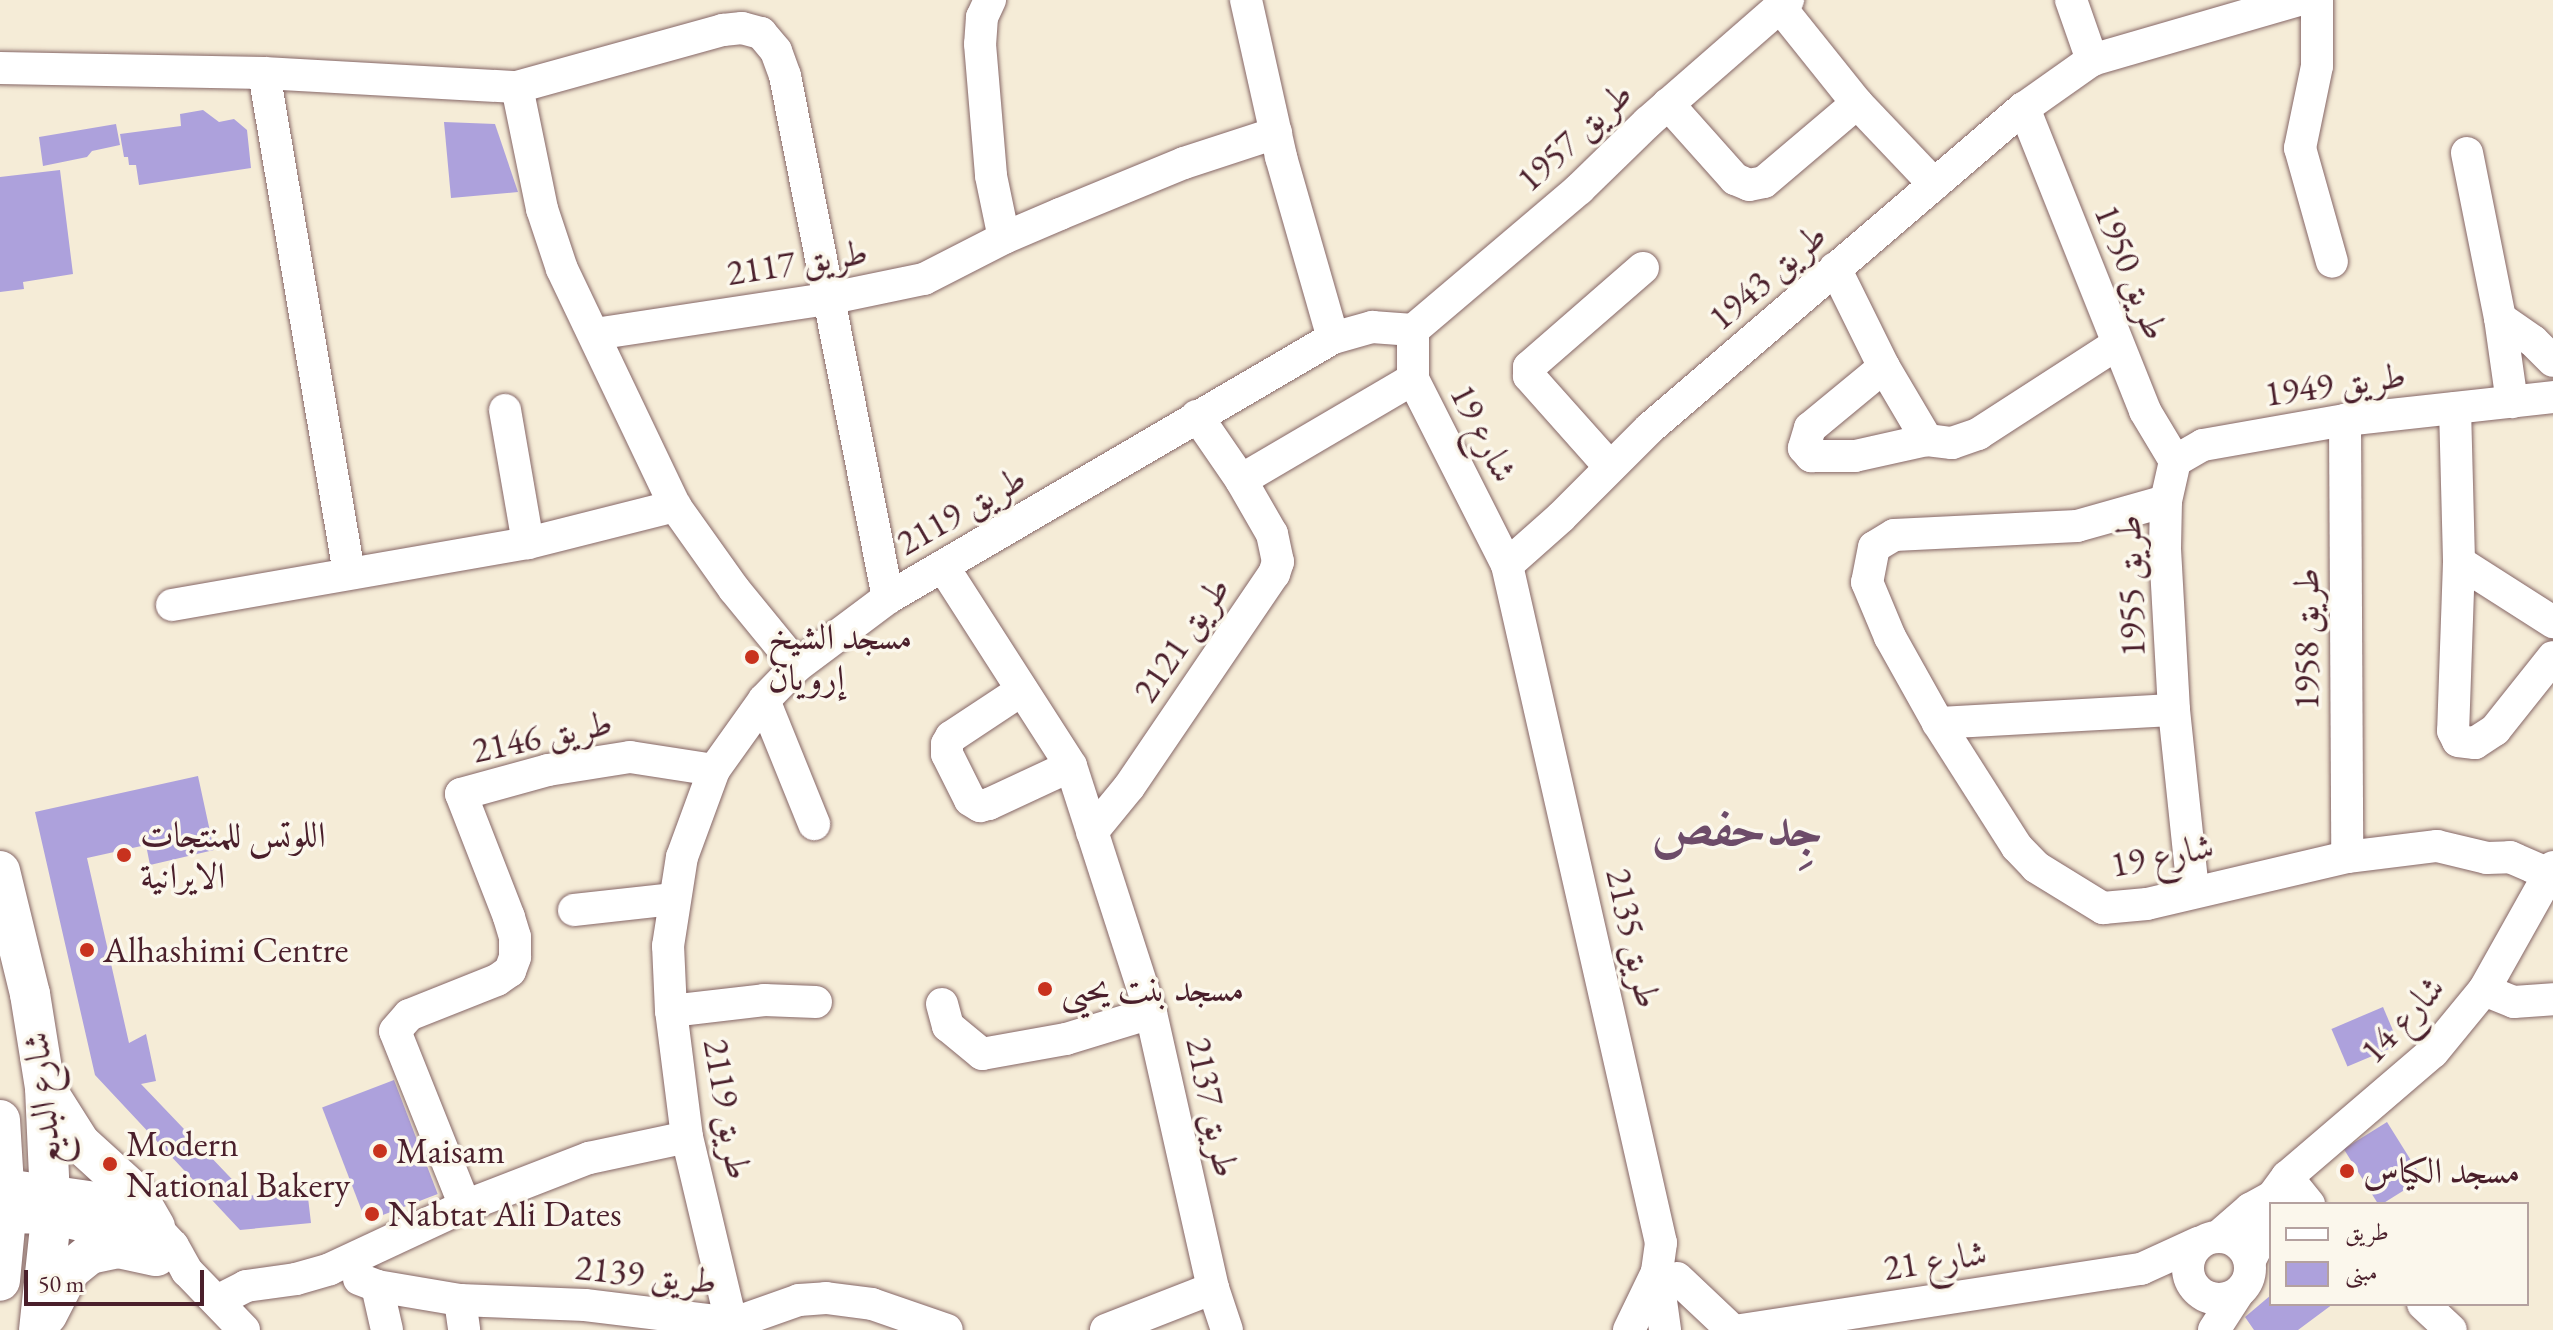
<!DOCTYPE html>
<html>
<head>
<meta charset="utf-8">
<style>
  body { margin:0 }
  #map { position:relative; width:2553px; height:1330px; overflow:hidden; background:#f5ecd7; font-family:"EB Garamond",Amiri,serif }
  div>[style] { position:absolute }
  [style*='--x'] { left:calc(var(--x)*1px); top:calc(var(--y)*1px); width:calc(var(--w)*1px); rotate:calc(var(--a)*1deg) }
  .building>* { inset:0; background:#ada1dc; transform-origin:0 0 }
  .roads { filter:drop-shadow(0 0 2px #866767) drop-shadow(0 0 2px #866767) }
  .minor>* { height:32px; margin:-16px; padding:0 16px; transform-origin:16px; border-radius:16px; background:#fff }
  .minor>.ring { margin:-16px; padding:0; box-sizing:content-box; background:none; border:32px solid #fff; border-radius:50% }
  .major>* { height:40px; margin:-20px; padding:0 20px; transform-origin:20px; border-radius:20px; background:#fff }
  .dots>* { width:22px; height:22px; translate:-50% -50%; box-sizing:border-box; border:4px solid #fbf7ec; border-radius:50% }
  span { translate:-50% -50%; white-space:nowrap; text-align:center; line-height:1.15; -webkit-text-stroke:7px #fbf7ec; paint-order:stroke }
  .street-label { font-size:36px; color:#4a1f2b }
  .poi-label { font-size:36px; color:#4a1f2b }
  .left { translate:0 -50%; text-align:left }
  .town-label { font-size:52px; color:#6d4c69; font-weight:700 }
  .legend { position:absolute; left:2269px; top:1202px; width:260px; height:104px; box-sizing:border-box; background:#fbf7ec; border:2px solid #b4a19f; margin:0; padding:10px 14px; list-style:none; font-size:24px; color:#4a1f2b }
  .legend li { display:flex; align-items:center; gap:16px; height:40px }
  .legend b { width:40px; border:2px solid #b4a19f }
  .scale { position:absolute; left:24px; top:1270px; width:180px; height:36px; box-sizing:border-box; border:4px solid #4a1f2b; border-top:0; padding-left:10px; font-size:24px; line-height:28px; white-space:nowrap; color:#4a1f2b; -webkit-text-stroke:6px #fbf7ec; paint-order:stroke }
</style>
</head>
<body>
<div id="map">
  <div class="building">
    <div style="clip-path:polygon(203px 110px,219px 122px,234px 119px,247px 130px,251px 168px,139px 185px,136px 165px,129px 165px,128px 157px,124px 157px,120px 134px,181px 126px,180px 114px)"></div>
    <div style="clip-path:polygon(444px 122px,495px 124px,518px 192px,451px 198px)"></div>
    <div style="clip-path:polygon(116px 124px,120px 145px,92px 151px,87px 157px,43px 166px,39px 137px)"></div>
    <div style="clip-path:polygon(60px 170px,73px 274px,23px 282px,24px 289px,0 292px,0 177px)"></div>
    <div style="clip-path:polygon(198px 776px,214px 850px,150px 865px,146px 845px,87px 858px,129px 1043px,146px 1034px,156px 1081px,141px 1084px,248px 1196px,307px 1189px,311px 1223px,240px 1230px,95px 1075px,35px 812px)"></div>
    <div style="left:2383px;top:1007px;width:41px;height:56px;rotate:67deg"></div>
    <div style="left:394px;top:1080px;width:122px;height:77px;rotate:69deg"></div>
    <div style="left:2387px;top:1122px;width:67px;height:51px;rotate:58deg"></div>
    <div style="clip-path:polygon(2271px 1295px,2271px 1304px,2333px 1304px,2298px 1330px,2254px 1330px,2245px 1317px)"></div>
  </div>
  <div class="roads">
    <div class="minor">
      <div style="--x:990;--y:0;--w:19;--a:115"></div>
      <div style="--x:982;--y:17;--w:27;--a:94"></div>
      <div style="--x:980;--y:44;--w:132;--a:85.2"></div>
      <div style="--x:991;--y:176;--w:63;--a:78.2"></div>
      <div style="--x:1246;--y:0;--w:161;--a:77.4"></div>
      <div style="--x:1281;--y:157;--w:188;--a:74"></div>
      <div style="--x:2071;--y:0;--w:64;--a:70.7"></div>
      <div style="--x:2317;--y:0;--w:66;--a:90"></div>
      <div style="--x:2317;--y:66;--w:84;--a:101.7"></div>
      <div style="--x:2300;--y:148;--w:118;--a:74.3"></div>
      <div style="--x:1780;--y:7;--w:123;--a:51.3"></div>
      <div style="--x:1857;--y:103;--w:112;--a:46.5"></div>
      <div style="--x:0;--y:68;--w:264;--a:1.1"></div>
      <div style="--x:264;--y:73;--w:253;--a:3.2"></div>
      <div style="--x:517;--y:87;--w:214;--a:-15.5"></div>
      <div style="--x:723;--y:30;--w:19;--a:-6"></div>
      <div style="--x:742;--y:28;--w:20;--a:15"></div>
      <div style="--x:761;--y:33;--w:23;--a:50"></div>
      <div style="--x:776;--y:51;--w:27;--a:70"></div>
      <div style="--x:785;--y:76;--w:532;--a:78.84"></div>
      <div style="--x:264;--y:73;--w:507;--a:80.35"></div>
      <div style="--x:517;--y:87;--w:125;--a:78.4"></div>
      <div style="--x:542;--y:209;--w:63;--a:71.6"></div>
      <div style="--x:562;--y:269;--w:263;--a:64.5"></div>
      <div style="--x:675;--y:506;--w:102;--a:54.6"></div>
      <div style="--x:734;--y:589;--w:99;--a:50.7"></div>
      <div style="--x:1668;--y:104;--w:101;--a:48.2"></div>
      <div style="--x:1735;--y:179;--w:15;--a:23"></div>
      <div style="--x:1749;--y:185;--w:15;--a:-11"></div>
      <div style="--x:1764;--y:182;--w:122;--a:-40.3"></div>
      <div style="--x:2024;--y:108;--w:326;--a:68.2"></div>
      <div style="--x:2145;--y:411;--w:58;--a:59"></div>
      <div style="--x:2467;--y:153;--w:168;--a:78.7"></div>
      <div style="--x:2500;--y:318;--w:85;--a:81.9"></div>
      <div style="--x:1835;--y:268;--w:110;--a:63.7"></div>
      <div style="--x:1884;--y:367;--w:85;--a:59.5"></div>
      <div style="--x:2500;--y:318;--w:40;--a:34.9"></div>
      <div style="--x:2533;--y:341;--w:28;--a:45"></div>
      <div style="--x:1413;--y:330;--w:49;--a:90"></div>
      <div style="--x:1413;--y:379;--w:208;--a:63.2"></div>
      <div style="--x:1507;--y:565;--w:695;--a:77.2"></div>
      <div style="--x:1661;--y:1243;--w:29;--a:98"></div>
      <div style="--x:1657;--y:1272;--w:59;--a:82.1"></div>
      <div style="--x:1413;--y:330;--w:218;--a:-40.3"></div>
      <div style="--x:1579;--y:189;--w:96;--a:-44.2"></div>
      <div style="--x:1648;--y:122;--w:186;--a:-41.1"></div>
      <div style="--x:595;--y:334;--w:235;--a:-8.6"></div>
      <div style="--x:827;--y:299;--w:99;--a:-11.7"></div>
      <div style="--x:924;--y:279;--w:90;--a:-27.1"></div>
      <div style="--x:1004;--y:238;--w:61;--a:-23.2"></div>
      <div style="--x:1060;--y:214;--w:134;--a:-22.4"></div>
      <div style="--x:1184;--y:163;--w:97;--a:-18.1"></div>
      <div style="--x:1884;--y:367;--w:96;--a:140.5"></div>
      <div style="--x:1810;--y:428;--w:21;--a:107"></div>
      <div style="--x:1804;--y:448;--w:11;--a:49"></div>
      <div style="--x:1811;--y:456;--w:44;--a:0"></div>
      <div style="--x:1855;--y:456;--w:74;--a:-12.5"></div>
      <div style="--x:1927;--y:440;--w:25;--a:7"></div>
      <div style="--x:1952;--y:443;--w:28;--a:-19"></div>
      <div style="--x:1978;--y:434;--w:166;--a:-32.9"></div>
      <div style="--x:2455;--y:408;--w:154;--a:88.5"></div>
      <div style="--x:2459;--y:562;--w:169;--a:92"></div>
      <div style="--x:2453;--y:731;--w:11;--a:63"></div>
      <div style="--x:2458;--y:741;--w:17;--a:7"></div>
      <div style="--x:2475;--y:743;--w:24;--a:-33"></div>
      <div style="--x:2495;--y:730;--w:93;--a:-51.5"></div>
      <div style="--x:505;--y:410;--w:135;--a:80.2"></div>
      <div style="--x:2345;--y:420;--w:437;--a:89.7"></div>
      <div style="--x:2175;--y:461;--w:41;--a:102.7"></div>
      <div style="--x:2166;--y:501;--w:48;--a:91.2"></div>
      <div style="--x:2165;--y:549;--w:161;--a:86.8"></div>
      <div style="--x:2174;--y:710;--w:182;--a:84"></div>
      <div style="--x:2175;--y:461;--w:32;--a:-30"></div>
      <div style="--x:2203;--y:445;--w:144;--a:-10"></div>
      <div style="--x:2345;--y:420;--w:209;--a:-6.3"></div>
      <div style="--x:1610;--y:467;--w:122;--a:-131.7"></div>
      <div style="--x:1529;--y:376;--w:9;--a:-90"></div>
      <div style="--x:1529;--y:367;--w:151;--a:-41"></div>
      <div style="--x:1241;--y:480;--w:199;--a:-30.4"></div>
      <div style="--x:2166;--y:501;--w:92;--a:164.3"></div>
      <div style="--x:2077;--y:526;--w:183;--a:177.2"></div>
      <div style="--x:1894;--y:535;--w:23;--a:149"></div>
      <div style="--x:1874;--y:547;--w:36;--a:101"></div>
      <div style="--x:1867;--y:582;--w:60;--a:67.3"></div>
      <div style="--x:1890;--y:637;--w:98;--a:60.8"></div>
      <div style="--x:1938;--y:723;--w:147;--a:57.5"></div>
      <div style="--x:2017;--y:847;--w:28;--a:46"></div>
      <div style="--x:2036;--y:867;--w:79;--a:31.5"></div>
      <div style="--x:2103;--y:908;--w:44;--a:-5.2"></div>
      <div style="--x:2147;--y:904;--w:205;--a:-13.2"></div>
      <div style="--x:2347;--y:857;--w:91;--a:-7"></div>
      <div style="--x:2437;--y:846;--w:51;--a:13.5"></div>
      <div style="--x:2487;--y:858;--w:23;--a:-2"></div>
      <div style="--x:2510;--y:857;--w:43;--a:23.6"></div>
      <div style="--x:2459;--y:562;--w:112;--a:32.6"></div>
      <div style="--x:1507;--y:565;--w:72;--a:-41.6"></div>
      <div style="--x:1561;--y:517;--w:126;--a:-45"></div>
      <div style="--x:1650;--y:428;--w:492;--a:-40.6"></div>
      <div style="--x:2024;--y:108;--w:83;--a:-35.2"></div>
      <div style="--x:2092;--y:60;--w:215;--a:-16.2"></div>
      <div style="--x:944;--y:568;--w:235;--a:57.3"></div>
      <div style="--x:1071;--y:766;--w:260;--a:72.1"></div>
      <div style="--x:1151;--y:1013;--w:282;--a:77.3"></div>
      <div style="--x:1213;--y:1288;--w:44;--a:71.6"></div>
      <div style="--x:172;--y:605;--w:361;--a:-9.9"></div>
      <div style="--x:528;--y:543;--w:152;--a:-14.1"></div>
      <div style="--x:1022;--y:690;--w:85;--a:146.5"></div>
      <div style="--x:951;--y:737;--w:8;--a:120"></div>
      <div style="--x:947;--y:744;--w:10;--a:90"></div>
      <div style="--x:947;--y:754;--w:51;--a:63.4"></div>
      <div style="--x:970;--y:800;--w:12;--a:31"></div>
      <div style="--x:980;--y:806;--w:9;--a:-13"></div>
      <div style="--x:989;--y:804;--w:90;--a:-24.9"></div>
      <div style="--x:764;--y:700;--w:134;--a:68"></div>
      <div style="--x:1938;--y:723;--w:236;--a:-3.2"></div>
      <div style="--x:1092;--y:832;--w:58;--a:-50.6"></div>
      <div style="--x:1129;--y:787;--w:258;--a:-55.8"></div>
      <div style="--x:1274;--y:574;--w:13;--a:-72"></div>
      <div style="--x:1278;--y:562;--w:29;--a:-102"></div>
      <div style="--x:1272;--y:534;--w:62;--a:-119.9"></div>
      <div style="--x:1241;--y:480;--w:78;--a:-124.5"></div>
      <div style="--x:574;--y:910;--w:101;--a:-6.3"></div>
      <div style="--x:2484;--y:990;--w:32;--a:22"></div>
      <div style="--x:2514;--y:1002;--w:39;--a:-4"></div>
      <div style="--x:942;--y:1004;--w:23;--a:75"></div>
      <div style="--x:948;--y:1026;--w:44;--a:39.5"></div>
      <div style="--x:982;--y:1054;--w:85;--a:-10.1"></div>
      <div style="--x:1066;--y:1039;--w:89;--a:-17"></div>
      <div style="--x:671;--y:1011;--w:94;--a:-6.7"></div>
      <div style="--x:764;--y:1000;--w:52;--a:2.2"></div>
      <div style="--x:2287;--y:1177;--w:35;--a:51"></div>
      <div style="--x:6;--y:1185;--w:91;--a:8.2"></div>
      <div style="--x:96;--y:1198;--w:40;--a:20.2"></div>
      <div style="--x:134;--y:1212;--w:26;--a:36"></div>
      <div style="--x:155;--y:1227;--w:26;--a:47"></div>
      <div style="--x:173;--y:1246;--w:29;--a:61"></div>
      <div style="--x:187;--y:1271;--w:82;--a:46"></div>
      <div style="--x:465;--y:1206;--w:188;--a:-111.8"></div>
      <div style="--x:395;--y:1031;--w:21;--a:-49"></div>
      <div style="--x:409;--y:1015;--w:95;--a:-21.7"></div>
      <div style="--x:497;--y:980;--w:16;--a:-35"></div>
      <div style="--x:510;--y:971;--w:15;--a:-70"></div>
      <div style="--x:515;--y:957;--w:20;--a:-90"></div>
      <div style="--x:515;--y:937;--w:21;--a:-107"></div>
      <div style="--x:509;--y:917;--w:132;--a:-111.3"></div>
      <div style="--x:461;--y:794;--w:90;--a:-15.4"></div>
      <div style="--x:548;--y:770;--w:83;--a:-9"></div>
      <div style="--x:630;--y:757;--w:85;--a:8.8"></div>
      <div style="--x:6;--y:1217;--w:45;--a:1.3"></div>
      <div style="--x:51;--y:1218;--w:68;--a:13.6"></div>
      <div style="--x:117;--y:1234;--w:29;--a:29"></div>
      <div style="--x:2220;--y:1235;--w:40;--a:-41"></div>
      <div style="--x:2250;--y:1209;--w:26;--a:-29"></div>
      <div style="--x:2273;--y:1196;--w:24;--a:-54"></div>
      <div style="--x:2287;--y:1177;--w:192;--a:-40.6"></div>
      <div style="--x:2433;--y:1052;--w:80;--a:-50.6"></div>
      <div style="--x:2484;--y:990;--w:141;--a:-60.7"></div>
      <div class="ring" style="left:2188px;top:1237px;width:30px;height:30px"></div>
      <div style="--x:2250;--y:1260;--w:39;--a:-63"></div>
      <div style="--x:2268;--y:1225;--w:18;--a:-81"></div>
      <div style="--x:1677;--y:1278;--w:76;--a:43.4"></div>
      <div style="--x:359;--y:1279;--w:19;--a:21"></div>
      <div style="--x:377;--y:1286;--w:45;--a:77.2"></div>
      <div style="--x:377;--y:1286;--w:84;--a:9.6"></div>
      <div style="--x:460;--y:1300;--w:125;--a:2.3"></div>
      <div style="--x:585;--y:1305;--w:150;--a:6.9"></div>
      <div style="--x:734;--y:1323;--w:69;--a:-19.5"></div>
      <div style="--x:799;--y:1300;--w:27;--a:-4"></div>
      <div style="--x:826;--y:1298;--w:46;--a:7.4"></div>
      <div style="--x:872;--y:1304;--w:79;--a:19.1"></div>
      <div style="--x:460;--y:1300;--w:30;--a:82"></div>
      <div style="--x:217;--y:1301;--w:33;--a:-27"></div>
      <div style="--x:246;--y:1286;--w:50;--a:-8"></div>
      <div style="--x:296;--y:1279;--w:35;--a:-16"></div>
      <div style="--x:330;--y:1269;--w:149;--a:-25"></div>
      <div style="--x:465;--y:1206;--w:133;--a:-21.2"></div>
      <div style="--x:589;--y:1158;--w:100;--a:-12.1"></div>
      <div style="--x:2423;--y:1304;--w:38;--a:43"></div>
      <div style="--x:733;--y:1330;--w:198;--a:-103.4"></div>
      <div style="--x:687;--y:1137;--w:127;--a:-97.2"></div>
      <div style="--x:671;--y:1011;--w:65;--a:-92.6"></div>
      <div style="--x:668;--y:946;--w:90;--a:-81.1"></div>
      <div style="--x:682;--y:857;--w:93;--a:-69.8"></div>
      <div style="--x:714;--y:770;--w:86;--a:-54.5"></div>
      <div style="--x:764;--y:700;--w:47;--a:-45.9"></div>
      <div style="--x:797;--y:666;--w:114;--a:-36.8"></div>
      <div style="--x:888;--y:598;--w:515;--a:-30.3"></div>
      <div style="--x:1333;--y:338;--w:41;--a:-15.8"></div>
      <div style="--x:1372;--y:327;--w:41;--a:4.2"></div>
      <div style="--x:1106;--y:1330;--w:115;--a:-21.4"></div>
      <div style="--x:1629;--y:1330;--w:64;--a:-64.2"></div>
      <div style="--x:1741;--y:1330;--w:405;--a:-8.7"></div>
      <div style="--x:2141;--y:1269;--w:63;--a:-24.5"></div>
      <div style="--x:2214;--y:1330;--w:44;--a:-57"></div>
    </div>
    <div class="major">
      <div style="--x:0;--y:871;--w:127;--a:76.3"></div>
      <div style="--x:30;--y:994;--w:95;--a:80.9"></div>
      <div style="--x:45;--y:1088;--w:130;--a:87.4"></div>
      <div style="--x:51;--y:1218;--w:113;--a:96.1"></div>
      <div style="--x:49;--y:1094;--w:58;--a:57.7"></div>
      <div style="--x:80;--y:1143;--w:76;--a:42.3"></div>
      <div style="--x:136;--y:1194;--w:38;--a:60"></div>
      <div style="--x:0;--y:1120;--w:97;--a:86.5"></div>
      <div style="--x:6;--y:1217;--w:64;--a:95.4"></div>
      <div style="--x:47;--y:1315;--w:51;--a:-62.9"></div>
      <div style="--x:70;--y:1270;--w:26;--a:-39"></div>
      <div style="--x:90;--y:1254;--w:29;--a:-12"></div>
      <div style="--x:118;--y:1248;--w:39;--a:12"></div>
    </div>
  </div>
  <div class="dots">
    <div style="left:752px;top:657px;background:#c8321e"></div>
    <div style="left:124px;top:855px;background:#c8321e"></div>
    <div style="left:87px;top:950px;background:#c8321e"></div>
    <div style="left:1045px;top:989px;background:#c8321e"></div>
    <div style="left:380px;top:1151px;background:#c8321e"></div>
    <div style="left:110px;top:1164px;background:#c8321e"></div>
    <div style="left:2347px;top:1171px;background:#c8321e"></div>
    <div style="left:372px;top:1214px;background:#c8321e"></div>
  </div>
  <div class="street-label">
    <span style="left:1574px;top:136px;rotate:-43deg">طريق 1957</span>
    <span style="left:797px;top:262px;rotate:-9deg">طريق 2117</span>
    <span style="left:2132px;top:272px;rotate:68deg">طريق 1950</span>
    <span style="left:1767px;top:276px;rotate:-41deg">طريق 1943</span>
    <span style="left:2335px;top:384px;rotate:-8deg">طريق 1949</span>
    <span style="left:1484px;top:433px;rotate:63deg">شارع 19</span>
    <span style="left:961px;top:510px;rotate:-30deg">طريق 2119</span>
    <span style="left:2130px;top:586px;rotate:-92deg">طريق 1955</span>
    <span style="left:1181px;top:639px;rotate:-56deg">طريق 2121</span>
    <span style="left:2306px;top:639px;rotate:-90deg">طريق 1958</span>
    <span style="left:542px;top:736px;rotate:-12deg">طريق 2146</span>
    <span style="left:2162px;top:855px;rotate:-11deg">شارع 19</span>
    <span style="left:1634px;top:938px;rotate:77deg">طريق 2135</span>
    <span style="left:2402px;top:1019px;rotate:-47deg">شارع 14</span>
    <span style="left:42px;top:1099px;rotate:-96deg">شارع البديع</span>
    <span style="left:1213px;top:1107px;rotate:78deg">طريق 2137</span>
    <span style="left:728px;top:1109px;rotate:80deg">طريق 2119</span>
    <span style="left:1935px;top:1260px;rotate:-9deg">شارع 21</span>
    <span style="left:646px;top:1274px;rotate:6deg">طريق 2139</span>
  </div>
  <div class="poi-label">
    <span class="left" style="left:768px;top:657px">مسجد الشيخ<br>إرويان</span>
    <span class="left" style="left:140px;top:855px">اللوتس للمنتجات<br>الايرانية</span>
    <span class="left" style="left:103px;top:950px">Alhashimi Centre</span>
    <span class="left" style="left:1061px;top:989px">مسجد بنت يحيى</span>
    <span class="left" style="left:126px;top:1164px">Modern<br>National Bakery</span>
    <span class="left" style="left:396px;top:1151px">Maisam</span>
    <span class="left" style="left:2363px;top:1171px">مسجد الكياس</span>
    <span class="left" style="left:388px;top:1214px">Nabtat Ali Dates</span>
  </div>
  <div class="town-label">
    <span style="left:1737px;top:827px">جِدحفص</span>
  </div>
  <ul class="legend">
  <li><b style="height:10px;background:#fff"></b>طريق</li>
  <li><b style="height:22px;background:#ada1dc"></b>مبنى</li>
  </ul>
  <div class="scale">50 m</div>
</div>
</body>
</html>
